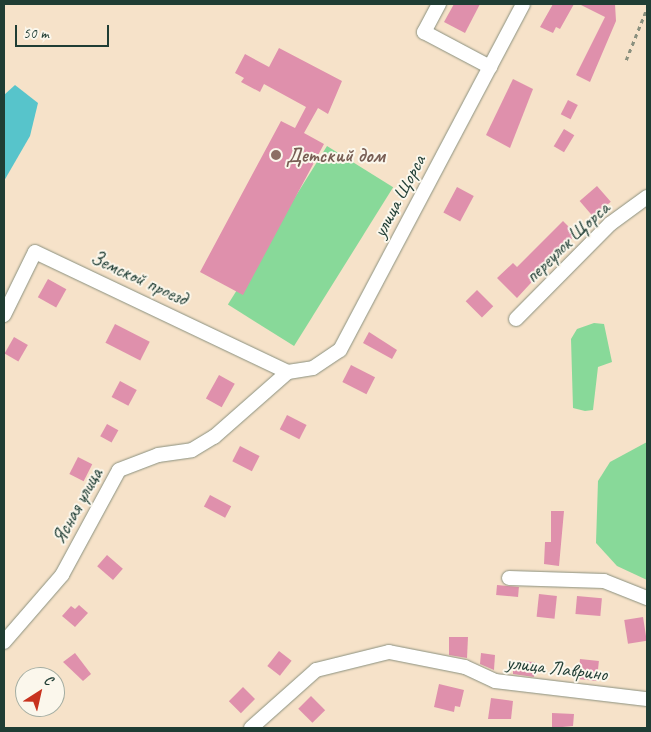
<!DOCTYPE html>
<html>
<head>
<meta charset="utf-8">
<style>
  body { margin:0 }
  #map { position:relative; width:651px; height:732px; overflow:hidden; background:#f6e2c9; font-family:Caveat,sans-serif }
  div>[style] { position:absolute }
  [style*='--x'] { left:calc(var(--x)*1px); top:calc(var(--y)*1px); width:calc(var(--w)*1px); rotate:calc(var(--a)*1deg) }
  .green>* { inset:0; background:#88d999; transform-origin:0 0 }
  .water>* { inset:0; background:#57c4cb }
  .building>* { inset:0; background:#df90ac; transform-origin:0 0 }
  .path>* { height:2.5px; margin-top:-1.25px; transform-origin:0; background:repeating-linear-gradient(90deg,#8a907e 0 4px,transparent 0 8px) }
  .roads { filter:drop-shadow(0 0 1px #8a907e) drop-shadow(0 0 1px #8a907e) }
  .minor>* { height:14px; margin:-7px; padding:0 7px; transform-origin:7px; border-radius:7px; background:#fff }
  .dots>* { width:14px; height:14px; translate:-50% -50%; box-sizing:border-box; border:2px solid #fbf7ec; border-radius:50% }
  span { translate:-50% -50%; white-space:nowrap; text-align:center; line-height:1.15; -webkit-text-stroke:4px #fbf7ec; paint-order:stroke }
  .education-label { font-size:20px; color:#785e54; font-weight:700 }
  .left { translate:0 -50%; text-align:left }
  .street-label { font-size:20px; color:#1f3d34 }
  .frame { position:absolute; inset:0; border:5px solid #1f3d34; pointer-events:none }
  .north { position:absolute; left:15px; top:667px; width:50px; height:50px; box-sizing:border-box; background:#fbf7ec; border:1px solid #a3ada2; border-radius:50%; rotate:35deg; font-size:14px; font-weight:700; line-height:20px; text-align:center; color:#1f3d34 }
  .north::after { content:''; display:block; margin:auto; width:18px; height:22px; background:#c8321e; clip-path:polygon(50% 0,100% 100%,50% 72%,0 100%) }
  .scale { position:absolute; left:15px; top:25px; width:94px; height:22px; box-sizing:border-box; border:2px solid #1f3d34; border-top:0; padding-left:6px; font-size:15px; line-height:18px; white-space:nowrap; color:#1f3d34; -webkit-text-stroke:4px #fbf7ec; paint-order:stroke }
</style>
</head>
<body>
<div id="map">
  <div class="green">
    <div style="left:327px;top:146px;width:78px;height:187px;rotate:32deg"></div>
    <div style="clip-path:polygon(594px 323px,604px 324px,612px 362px,598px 367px,593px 410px,585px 411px,573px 408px,571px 339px,577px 329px)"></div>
    <div style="clip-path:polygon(647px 442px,647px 580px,617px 566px,596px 543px,598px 481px,610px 462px)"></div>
  </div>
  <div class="water">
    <div style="clip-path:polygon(15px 85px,38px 103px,30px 136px,4px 181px,4px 95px)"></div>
  </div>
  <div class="building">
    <div style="clip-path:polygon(454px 4px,480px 4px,465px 33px,444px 22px)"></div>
    <div style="clip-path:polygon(553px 4px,574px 4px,560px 29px,556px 27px,553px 33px,540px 27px)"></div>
    <div style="clip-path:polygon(579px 4px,615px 4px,616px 21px,590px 82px,576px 75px,605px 17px)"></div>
    <div style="clip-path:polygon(279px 48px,342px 81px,328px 114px,318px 108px,304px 133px,324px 144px,243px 295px,200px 272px,281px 121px,295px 128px,306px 107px,264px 84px,260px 92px,241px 82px,244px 78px,235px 73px,245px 54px,269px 67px)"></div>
    <div style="clip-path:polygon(513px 79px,533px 89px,510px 148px,486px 135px)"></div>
    <div style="left:568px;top:100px;width:11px;height:16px;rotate:27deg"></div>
    <div style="left:564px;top:129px;width:12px;height:20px;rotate:31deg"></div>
    <div style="left:597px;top:186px;width:21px;height:23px;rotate:49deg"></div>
    <div style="left:457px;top:187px;width:19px;height:29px;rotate:28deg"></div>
    <div style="clip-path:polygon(563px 221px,576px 234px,517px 298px,497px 278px,513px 263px,517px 267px)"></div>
    <div style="left:48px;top:279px;width:21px;height:21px;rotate:29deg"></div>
    <div style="left:477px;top:290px;width:23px;height:16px;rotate:45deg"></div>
    <div style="left:115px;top:324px;width:39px;height:21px;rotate:27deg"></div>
    <div style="clip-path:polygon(369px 332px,397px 350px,392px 359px,363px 343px)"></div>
    <div style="left:14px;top:337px;width:16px;height:19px;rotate:30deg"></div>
    <div style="left:351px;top:365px;width:27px;height:19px;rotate:27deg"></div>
    <div style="left:219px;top:375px;width:18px;height:27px;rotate:29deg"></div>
    <div style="left:120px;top:381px;width:19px;height:18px;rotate:28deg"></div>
    <div style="left:287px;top:415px;width:22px;height:16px;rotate:27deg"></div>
    <div style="left:107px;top:424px;width:13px;height:14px;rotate:29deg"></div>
    <div style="left:240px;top:446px;width:22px;height:17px;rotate:27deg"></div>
    <div style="left:78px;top:457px;width:16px;height:19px;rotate:27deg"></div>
    <div style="left:210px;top:495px;width:24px;height:13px;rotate:28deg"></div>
    <div style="clip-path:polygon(551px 511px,564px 511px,559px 566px,544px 564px,545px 542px,551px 542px)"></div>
    <div style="left:107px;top:555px;width:21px;height:15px;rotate:41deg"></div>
    <div style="left:497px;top:585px;width:22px;height:10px;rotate:5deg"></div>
    <div style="left:539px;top:594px;width:18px;height:23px;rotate:6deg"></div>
    <div style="left:577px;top:596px;width:25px;height:18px;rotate:5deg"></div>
    <div style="clip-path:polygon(79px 605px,88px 613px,75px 627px,62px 616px,71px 606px,75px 609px)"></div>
    <div style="left:643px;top:617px;width:24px;height:19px;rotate:81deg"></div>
    <div style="clip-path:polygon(449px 637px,468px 637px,467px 658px,449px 655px)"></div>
    <div style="left:279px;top:651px;width:16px;height:19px;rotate:38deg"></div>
    <div style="clip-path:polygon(75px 653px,91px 674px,83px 681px,63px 662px)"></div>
    <div style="clip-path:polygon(481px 653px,495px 655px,494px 670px,480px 664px)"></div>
    <div style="left:580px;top:659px;width:19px;height:20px;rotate:6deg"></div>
    <div style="clip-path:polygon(513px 661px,535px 662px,534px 677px,513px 674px)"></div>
    <div style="clip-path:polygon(439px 684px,464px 690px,460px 707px,455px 706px,454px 712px,434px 707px)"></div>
    <div style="left:243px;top:687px;width:17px;height:20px;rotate:45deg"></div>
    <div style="left:311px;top:696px;width:20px;height:18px;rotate:45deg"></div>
    <div style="clip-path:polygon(491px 698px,513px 701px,511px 719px,488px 719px)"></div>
    <div style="clip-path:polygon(552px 713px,574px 714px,573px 726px,552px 728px)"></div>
  </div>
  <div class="path">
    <div style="--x:626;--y:60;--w:56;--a:-68"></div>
  </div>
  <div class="roads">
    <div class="minor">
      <div style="--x:439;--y:4;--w:32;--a:118"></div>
      <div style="--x:424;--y:32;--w:75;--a:27.9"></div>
      <div style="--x:4;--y:315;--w:70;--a:-63.8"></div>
      <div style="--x:35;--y:252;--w:280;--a:25.4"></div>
      <div style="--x:516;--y:319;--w:134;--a:-45.3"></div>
      <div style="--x:610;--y:224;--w:46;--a:-36.1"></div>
      <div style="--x:509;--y:578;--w:95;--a:1.8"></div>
      <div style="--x:604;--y:581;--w:46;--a:21.6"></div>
      <div style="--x:4;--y:642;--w:89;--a:-49.1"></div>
      <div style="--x:62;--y:575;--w:119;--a:-61.5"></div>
      <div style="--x:119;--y:470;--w:42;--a:-21"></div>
      <div style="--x:158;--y:455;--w:34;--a:-8"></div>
      <div style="--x:192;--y:450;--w:26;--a:-31"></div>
      <div style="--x:214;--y:437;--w:98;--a:-41.3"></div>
      <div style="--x:288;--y:372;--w:25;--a:-9"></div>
      <div style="--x:313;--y:368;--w:32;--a:-34"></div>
      <div style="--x:340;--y:350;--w:391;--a:-62.1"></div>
      <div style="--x:251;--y:728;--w:87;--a:-41.7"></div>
      <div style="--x:316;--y:670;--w:75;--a:-13.9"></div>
      <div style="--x:389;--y:652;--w:77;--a:11.2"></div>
      <div style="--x:465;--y:667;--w:33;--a:25"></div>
      <div style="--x:495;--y:681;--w:153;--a:6.8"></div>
    </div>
  </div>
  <div class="dots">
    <div style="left:276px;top:155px;background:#8d6e63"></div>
  </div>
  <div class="education-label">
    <span class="left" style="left:286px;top:155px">Детский дом</span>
  </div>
  <div class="street-label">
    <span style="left:399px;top:196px;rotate:-62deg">улица Щорса</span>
    <span style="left:567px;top:242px;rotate:-44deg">переулок Щорса</span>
    <span style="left:139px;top:278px;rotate:25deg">Земской проезд</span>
    <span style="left:77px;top:506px;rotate:-61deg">Ясная улица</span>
    <span style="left:557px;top:668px;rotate:7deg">улица Лаврино</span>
  </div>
  <div class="frame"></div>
  <div class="north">С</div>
  <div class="scale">50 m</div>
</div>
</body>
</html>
